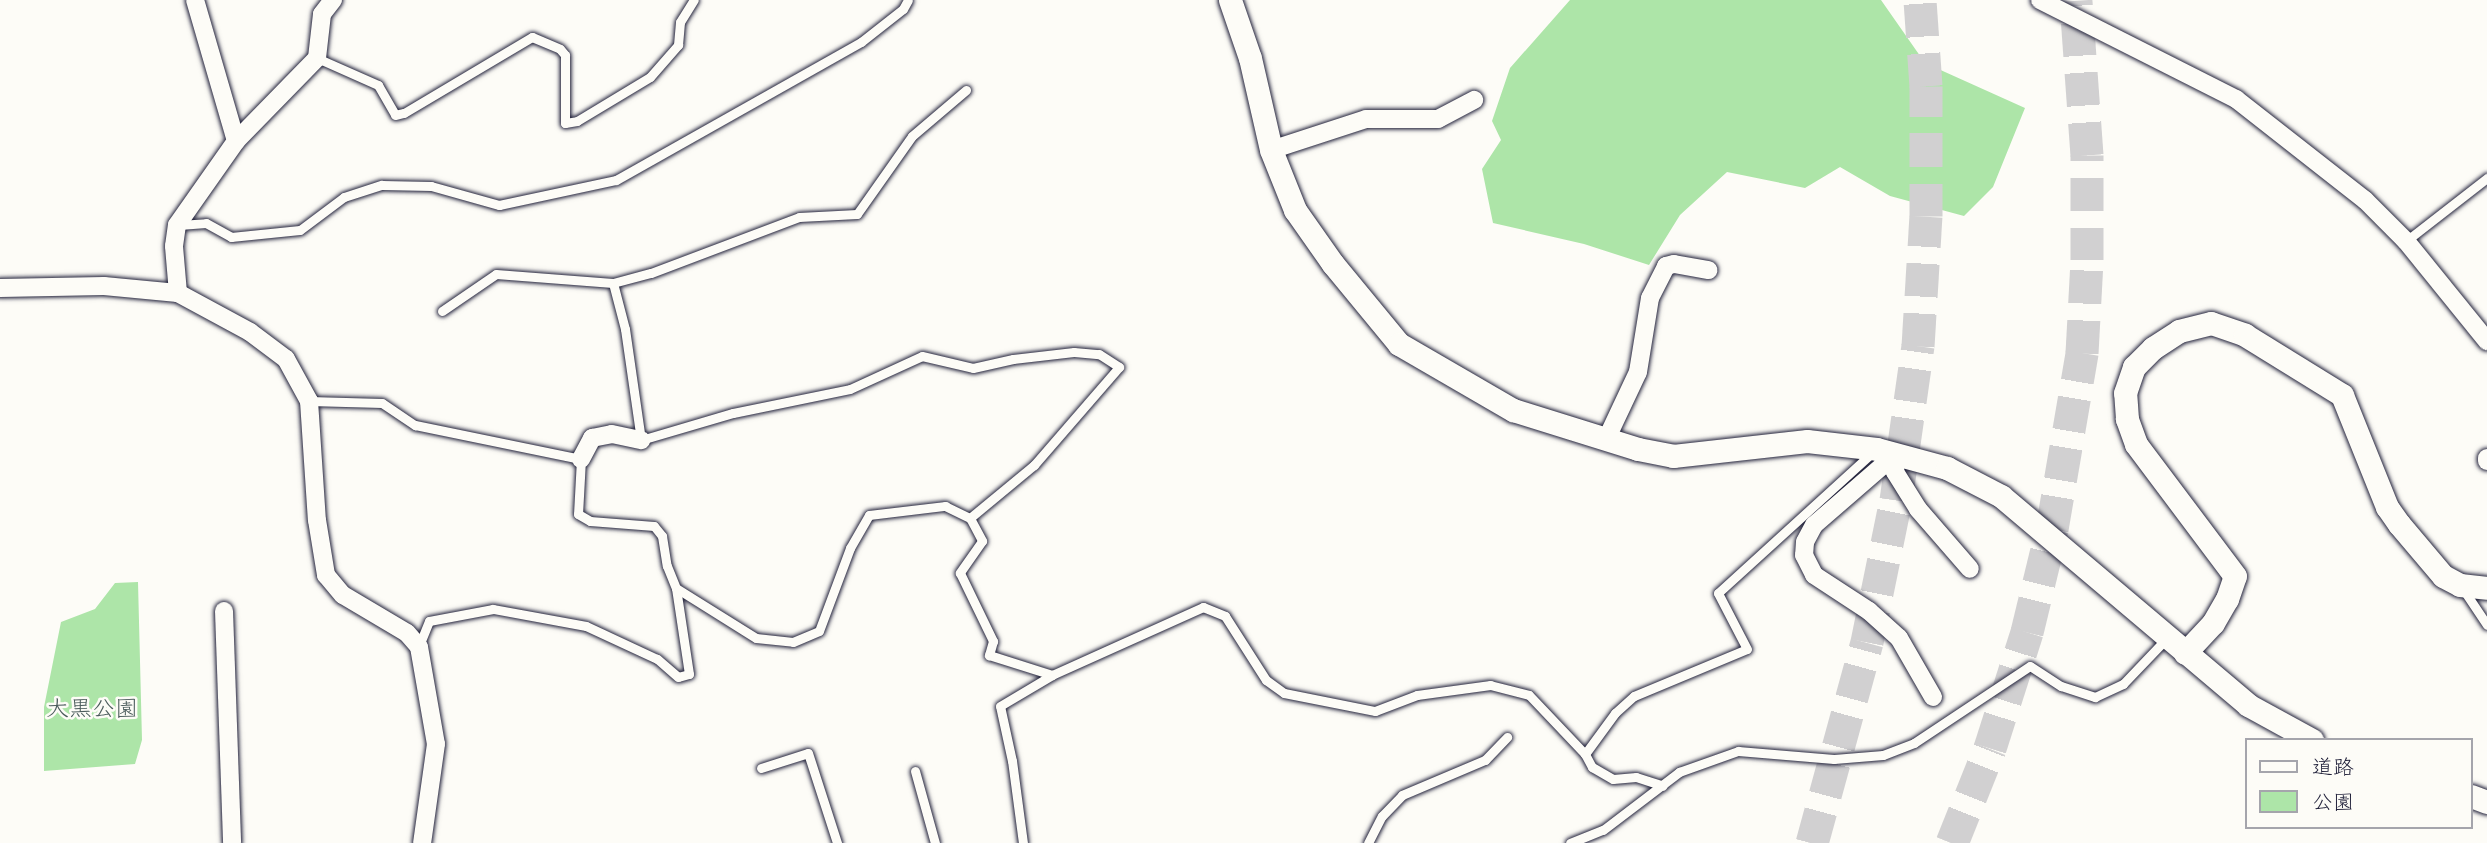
<!DOCTYPE html>
<html>
<head>
<meta charset="utf-8">
<style>
  body { margin:0 }
  #map { position:relative; width:2487px; height:843px; overflow:hidden; background:#fdfcf7; font-family:"Gochi Hand","Klee One",sans-serif }
  div>[style] { position:absolute }
  [style*='--x'] { left:calc(var(--x)*1px); top:calc(var(--y)*1px); width:calc(var(--w)*1px); rotate:calc(var(--a)*1deg) }
  .green>* { inset:0; background:#ade5a8 }
  .motorway-tunnel>* { height:33px; margin-top:-16.5px; transform-origin:0; background:repeating-linear-gradient(90deg,#d1d0d1 0 33px,transparent 0 50px) }
  .roads { filter:drop-shadow(0 0 2px #22223b) drop-shadow(0 0 2px #22223b) }
  .service>* { height:9px; margin:-4.5px; padding:0 4.5px; transform-origin:4.5px; border-radius:4.5px; background:#fdfcf7 }
  .minor>* { height:18px; margin:-9px; padding:0 9px; transform-origin:9px; border-radius:9px; background:#fdfcf7 }
  .tertiary>* { height:23px; margin:-11.5px; padding:0 11.5px; transform-origin:11.5px; border-radius:11.5px; background:#fdfcf7 }
  span { translate:-50% -50%; white-space:nowrap; text-align:center; line-height:1.15; -webkit-text-stroke:5px #fdfcf7; paint-order:stroke }
  .park-label { font-size:23px; color:#4c5c5c }
  .legend { position:absolute; left:2245px; top:738px; width:228px; height:91px; box-sizing:border-box; background:#fdfcf7; border:2px solid #a5a5ac; margin:0; padding:9px 12px; list-style:none; font-size:21px; color:#22223b }
  .legend li { display:flex; align-items:center; gap:14px; height:35px }
  .legend b { width:35px; border:2px solid #a5a5ac }
</style>
</head>
<body>
<div id="map">
  <div class="green">
    <div style="clip-path:polygon(1570px 0,1881px 0,1925px 63px,2025px 108px,1993px 187px,1964px 216px,1890px 196px,1840px 167px,1805px 188px,1727px 172px,1680px 215px,1649px 265px,1584px 244px,1493px 223px,1482px 169px,1501px 140px,1492px 121px,1510px 68px)"></div>
    <div style="clip-path:polygon(138px 582px,142px 740px,135px 764px,44px 771px,44px 707px,61px 622px,95px 609px,115px 583px)"></div>
  </div>
  <div class="motorway-tunnel">
    <div style="--x:1812;--y:843;--w:208;--a:-74.7"></div>
    <div style="--x:1867;--y:642;--w:145;--a:-78.5"></div>
    <div style="--x:1896;--y:500;--w:156;--a:-81.9"></div>
    <div style="--x:1918;--y:346;--w:130;--a:-86.5"></div>
    <div style="--x:1926;--y:216;--w:130;--a:-90"></div>
    <div style="--x:1926;--y:86;--w:86;--a:-94"></div>
    <div style="--x:1952;--y:843;--w:102;--a:-68.2"></div>
    <div style="--x:1990;--y:748;--w:122;--a:-72.3"></div>
    <div style="--x:2027;--y:632;--w:106;--a:-76.4"></div>
    <div style="--x:2052;--y:529;--w:179;--a:-80.3"></div>
    <div style="--x:2082;--y:353;--w:93;--a:-86.9"></div>
    <div style="--x:2087;--y:260;--w:105;--a:-90"></div>
    <div style="--x:2087;--y:155;--w:155;--a:-94.1"></div>
  </div>
  <div class="roads">
    <div class="service">
      <div style="--x:317;--y:58;--w:67;--a:23.9"></div>
      <div style="--x:378;--y:85;--w:34;--a:60"></div>
      <div style="--x:395;--y:115;--w:9;--a:-13"></div>
      <div style="--x:404;--y:113;--w:149;--a:-30.7"></div>
      <div style="--x:532;--y:37;--w:30;--a:23"></div>
      <div style="--x:560;--y:49;--w:8;--a:50"></div>
      <div style="--x:565;--y:55;--w:68;--a:90"></div>
      <div style="--x:565;--y:123;--w:12;--a:-9"></div>
      <div style="--x:577;--y:121;--w:85;--a:-31.1"></div>
      <div style="--x:650;--y:77;--w:43;--a:-48.8"></div>
      <div style="--x:678;--y:45;--w:23;--a:-85"></div>
      <div style="--x:680;--y:22;--w:26;--a:-58"></div>
      <div style="--x:179;--y:225;--w:27;--a:-4"></div>
      <div style="--x:206;--y:223;--w:29;--a:29"></div>
      <div style="--x:231;--y:237;--w:69;--a:-5.8"></div>
      <div style="--x:300;--y:230;--w:55;--a:-36.9"></div>
      <div style="--x:344;--y:197;--w:40;--a:-18"></div>
      <div style="--x:382;--y:185;--w:49;--a:1.2"></div>
      <div style="--x:431;--y:186;--w:71;--a:15.6"></div>
      <div style="--x:499;--y:205;--w:120;--a:-12.1"></div>
      <div style="--x:616;--y:180;--w:281;--a:-29.4"></div>
      <div style="--x:861;--y:42;--w:53;--a:-38.2"></div>
      <div style="--x:903;--y:9;--w:10;--a:-61"></div>
      <div style="--x:2406;--y:241;--w:103;--a:-37.9"></div>
      <div style="--x:613;--y:283;--w:48;--a:75.4"></div>
      <div style="--x:625;--y:329;--w:112;--a:81.8"></div>
      <div style="--x:641;--y:440;--w:96;--a:-16.4"></div>
      <div style="--x:733;--y:413;--w:119;--a:-11.6"></div>
      <div style="--x:850;--y:389;--w:79;--a:-24.6"></div>
      <div style="--x:922;--y:356;--w:52;--a:13.2"></div>
      <div style="--x:973;--y:368;--w:41;--a:-12.7"></div>
      <div style="--x:1013;--y:359;--w:61;--a:-6.5"></div>
      <div style="--x:1074;--y:352;--w:25;--a:5"></div>
      <div style="--x:1099;--y:354;--w:24;--a:33"></div>
      <div style="--x:1119;--y:367;--w:130;--a:130.9"></div>
      <div style="--x:1034;--y:465;--w:83;--a:140.4"></div>
      <div style="--x:442;--y:311;--w:65;--a:-34.4"></div>
      <div style="--x:496;--y:274;--w:117;--a:4.4"></div>
      <div style="--x:613;--y:283;--w:39;--a:-15"></div>
      <div style="--x:651;--y:273;--w:158;--a:-20.7"></div>
      <div style="--x:799;--y:217;--w:58;--a:-3"></div>
      <div style="--x:857;--y:214;--w:95;--a:-54.8"></div>
      <div style="--x:912;--y:136;--w:71;--a:-40.4"></div>
      <div style="--x:309;--y:401;--w:73;--a:1.6"></div>
      <div style="--x:382;--y:403;--w:40;--a:34"></div>
      <div style="--x:415;--y:425;--w:169;--a:11.6"></div>
      <div style="--x:581;--y:459;--w:55;--a:93.1"></div>
      <div style="--x:578;--y:514;--w:14;--a:30"></div>
      <div style="--x:590;--y:521;--w:64;--a:4.5"></div>
      <div style="--x:654;--y:526;--w:13;--a:51"></div>
      <div style="--x:662;--y:536;--w:30;--a:81"></div>
      <div style="--x:667;--y:566;--w:24;--a:68"></div>
      <div style="--x:676;--y:588;--w:87;--a:81.4"></div>
      <div style="--x:689;--y:674;--w:11;--a:165"></div>
      <div style="--x:678;--y:677;--w:28;--a:-139"></div>
      <div style="--x:657;--y:659;--w:78;--a:-155.1"></div>
      <div style="--x:586;--y:626;--w:95;--a:-169.6"></div>
      <div style="--x:493;--y:609;--w:65;--a:169.4"></div>
      <div style="--x:429;--y:621;--w:27;--a:112"></div>
      <div style="--x:676;--y:588;--w:94;--a:32"></div>
      <div style="--x:756;--y:638;--w:37;--a:6"></div>
      <div style="--x:793;--y:642;--w:28;--a:-23"></div>
      <div style="--x:819;--y:631;--w:89;--a:-69.5"></div>
      <div style="--x:850;--y:548;--w:38;--a:-60"></div>
      <div style="--x:869;--y:515;--w:77;--a:-6.8"></div>
      <div style="--x:945;--y:506;--w:28;--a:26"></div>
      <div style="--x:970;--y:518;--w:26;--a:62"></div>
      <div style="--x:982;--y:541;--w:39;--a:125"></div>
      <div style="--x:960;--y:573;--w:76;--a:64.1"></div>
      <div style="--x:993;--y:641;--w:15;--a:106"></div>
      <div style="--x:989;--y:655;--w:66;--a:17.6"></div>
      <div style="--x:2463;--y:589;--w:43;--a:56.3"></div>
      <div style="--x:1585;--y:754;--w:51;--a:-53.8"></div>
      <div style="--x:1615;--y:713;--w:25;--a:-42"></div>
      <div style="--x:1634;--y:696;--w:122;--a:-22.6"></div>
      <div style="--x:1747;--y:649;--w:63;--a:-117.4"></div>
      <div style="--x:1718;--y:593;--w:210;--a:-42.3"></div>
      <div style="--x:761;--y:768;--w:49;--a:-17.7"></div>
      <div style="--x:808;--y:753;--w:95;--a:72.1"></div>
      <div style="--x:915;--y:771;--w:75;--a:74.5"></div>
      <div style="--x:1023;--y:843;--w:83;--a:-97.6"></div>
      <div style="--x:1012;--y:761;--w:56;--a:-102.3"></div>
      <div style="--x:1000;--y:706;--w:61;--a:-30.8"></div>
      <div style="--x:1052;--y:675;--w:166;--a:-24.2"></div>
      <div style="--x:1203;--y:607;--w:24;--a:22"></div>
      <div style="--x:1225;--y:616;--w:76;--a:57.4"></div>
      <div style="--x:1266;--y:680;--w:22;--a:36"></div>
      <div style="--x:1284;--y:693;--w:93;--a:11.2"></div>
      <div style="--x:1375;--y:711;--w:45;--a:-20.9"></div>
      <div style="--x:1417;--y:695;--w:74;--a:-7.8"></div>
      <div style="--x:1490;--y:685;--w:40;--a:14.4"></div>
      <div style="--x:1529;--y:695;--w:81;--a:46.5"></div>
      <div style="--x:1585;--y:754;--w:15;--a:62"></div>
      <div style="--x:1592;--y:767;--w:24;--a:30"></div>
      <div style="--x:1613;--y:779;--w:23;--a:-5"></div>
      <div style="--x:1636;--y:777;--w:28;--a:18"></div>
      <div style="--x:1368;--y:843;--w:30;--a:-63"></div>
      <div style="--x:1382;--y:816;--w:29;--a:-46"></div>
      <div style="--x:1402;--y:795;--w:90;--a:-22.9"></div>
      <div style="--x:1485;--y:760;--w:32;--a:-46"></div>
      <div style="--x:1570;--y:843;--w:35;--a:-22"></div>
      <div style="--x:1603;--y:830;--w:96;--a:-37.3"></div>
      <div style="--x:1679;--y:772;--w:63;--a:-19.6"></div>
      <div style="--x:1738;--y:751;--w:96;--a:4.8"></div>
      <div style="--x:1834;--y:759;--w:49;--a:-4.7"></div>
      <div style="--x:1883;--y:755;--w:33;--a:-21"></div>
      <div style="--x:1914;--y:743;--w:139;--a:-33.6"></div>
      <div style="--x:2030;--y:666;--w:37;--a:33"></div>
      <div style="--x:2061;--y:686;--w:36;--a:18"></div>
      <div style="--x:2095;--y:697;--w:31;--a:-25"></div>
      <div style="--x:2123;--y:684;--w:62;--a:-46.3"></div>
    </div>
    <div class="minor">
      <div style="--x:195;--y:0;--w:147;--a:73.8"></div>
      <div style="--x:2040;--y:0;--w:220;--a:26.8"></div>
      <div style="--x:2236;--y:99;--w:164;--a:38.1"></div>
      <div style="--x:2365;--y:200;--w:58;--a:45"></div>
      <div style="--x:2406;--y:241;--w:129;--a:51"></div>
      <div style="--x:1271;--y:150;--w:100;--a:-18.1"></div>
      <div style="--x:1366;--y:119;--w:72;--a:0"></div>
      <div style="--x:1438;--y:119;--w:41;--a:-27.8"></div>
      <div style="--x:0;--y:288;--w:104;--a:-1.1"></div>
      <div style="--x:104;--y:286;--w:74;--a:5.4"></div>
      <div style="--x:178;--y:293;--w:82;--a:28.4"></div>
      <div style="--x:250;--y:332;--w:45;--a:36.9"></div>
      <div style="--x:286;--y:359;--w:48;--a:61.3"></div>
      <div style="--x:309;--y:401;--w:119;--a:86.2"></div>
      <div style="--x:317;--y:520;--w:56;--a:80.7"></div>
      <div style="--x:326;--y:575;--w:26;--a:50"></div>
      <div style="--x:343;--y:595;--w:74;--a:30.7"></div>
      <div style="--x:407;--y:633;--w:18;--a:49"></div>
      <div style="--x:419;--y:647;--w:98;--a:80.1"></div>
      <div style="--x:436;--y:744;--w:100;--a:98"></div>
      <div style="--x:178;--y:293;--w:47;--a:-94.9"></div>
      <div style="--x:174;--y:246;--w:21;--a:-82"></div>
      <div style="--x:177;--y:225;--w:103;--a:-54.9"></div>
      <div style="--x:236;--y:141;--w:116;--a:-45.7"></div>
      <div style="--x:317;--y:58;--w:44;--a:-83.5"></div>
      <div style="--x:322;--y:14;--w:18;--a:-52"></div>
      <div style="--x:1606;--y:440;--w:75;--a:-64.8"></div>
      <div style="--x:1638;--y:372;--w:75;--a:-80.8"></div>
      <div style="--x:1650;--y:298;--w:36;--a:-63"></div>
      <div style="--x:1666;--y:266;--w:8;--a:-14"></div>
      <div style="--x:1674;--y:264;--w:35;--a:10"></div>
      <div style="--x:1896;--y:454;--w:108;--a:139.1"></div>
      <div style="--x:1814;--y:525;--w:19;--a:118"></div>
      <div style="--x:1805;--y:542;--w:13;--a:94"></div>
      <div style="--x:1804;--y:555;--w:22;--a:63"></div>
      <div style="--x:1814;--y:575;--w:66;--a:33.2"></div>
      <div style="--x:1869;--y:611;--w:40;--a:42"></div>
      <div style="--x:1899;--y:638;--w:68;--a:60"></div>
      <div style="--x:1896;--y:454;--w:18;--a:93"></div>
      <div style="--x:1895;--y:472;--w:44;--a:58.1"></div>
      <div style="--x:1918;--y:509;--w:79;--a:49.1"></div>
      <div style="--x:581;--y:459;--w:24;--a:-62"></div>
      <div style="--x:592;--y:438;--w:20;--a:-11"></div>
      <div style="--x:612;--y:434;--w:30;--a:12"></div>
      <div style="--x:2487;--y:461;--w:3;--a:-90"></div>
      <div style="--x:224;--y:611;--w:232;--a:88"></div>
    </div>
    <div class="tertiary">
      <div style="--x:1230;--y:0;--w:61;--a:71"></div>
      <div style="--x:1250;--y:58;--w:94;--a:77.1"></div>
      <div style="--x:1271;--y:150;--w:65;--a:68.2"></div>
      <div style="--x:1295;--y:210;--w:66;--a:54.9"></div>
      <div style="--x:1333;--y:264;--w:104;--a:50.5"></div>
      <div style="--x:1399;--y:344;--w:132;--a:30.1"></div>
      <div style="--x:1513;--y:410;--w:131;--a:17.3"></div>
      <div style="--x:1638;--y:449;--w:36;--a:11"></div>
      <div style="--x:1673;--y:456;--w:135;--a:-6.4"></div>
      <div style="--x:1807;--y:441;--w:70;--a:6.5"></div>
      <div style="--x:1877;--y:449;--w:73;--a:15.2"></div>
      <div style="--x:1947;--y:468;--w:61;--a:27.4"></div>
      <div style="--x:2001;--y:496;--w:324;--a:40.2"></div>
      <div style="--x:2248;--y:705;--w:73;--a:28.7"></div>
      <div style="--x:2185;--y:653;--w:41;--a:-47"></div>
      <div style="--x:2213;--y:623;--w:28;--a:-60"></div>
      <div style="--x:2227;--y:599;--w:24;--a:-71"></div>
      <div style="--x:2235;--y:576;--w:165;--a:-126.9"></div>
      <div style="--x:2136;--y:444;--w:27;--a:-110"></div>
      <div style="--x:2127;--y:419;--w:26;--a:-94"></div>
      <div style="--x:2125;--y:393;--w:28;--a:-71"></div>
      <div style="--x:2134;--y:367;--w:27;--a:-45"></div>
      <div style="--x:2153;--y:348;--w:31;--a:-33"></div>
      <div style="--x:2179;--y:331;--w:33;--a:-14"></div>
      <div style="--x:2211;--y:323;--w:36;--a:19"></div>
      <div style="--x:2245;--y:335;--w:114;--a:31.7"></div>
      <div style="--x:2342;--y:395;--w:121;--a:68.1"></div>
      <div style="--x:2387;--y:507;--w:21;--a:55"></div>
      <div style="--x:2399;--y:524;--w:68;--a:49.8"></div>
      <div style="--x:2443;--y:576;--w:19;--a:28"></div>
      <div style="--x:2460;--y:585;--w:27;--a:6"></div>
      <div style="--x:2471;--y:796;--w:17;--a:21"></div>
    </div>
  </div>
  <div class="park-label">
    <span style="left:92px;top:712px">大黒公園</span>
  </div>
  <ul class="legend">
  <li><b style="height:9px;background:#fdfcf7"></b>道路</li>
  <li><b style="height:19px;background:#ade5a8"></b>公園</li>
  </ul>
</div>
</body>
</html>
